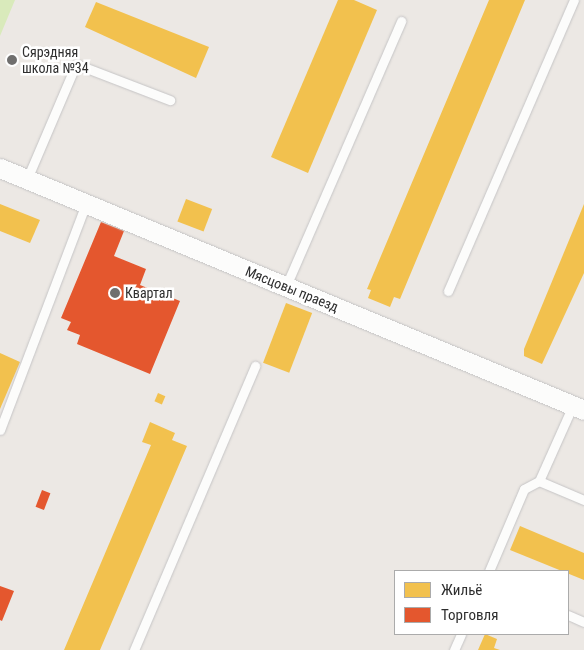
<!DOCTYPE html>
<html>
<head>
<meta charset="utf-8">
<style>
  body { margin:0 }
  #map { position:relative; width:584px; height:650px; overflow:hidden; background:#ece8e4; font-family:"Roboto Condensed",sans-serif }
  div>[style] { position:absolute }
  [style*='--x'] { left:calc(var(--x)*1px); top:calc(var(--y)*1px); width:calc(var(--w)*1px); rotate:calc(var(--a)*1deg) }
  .pitch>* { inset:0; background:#d9eabb }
  .homes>* { inset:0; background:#f2c14e; transform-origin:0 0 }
  .shops>* { inset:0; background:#e4572e; transform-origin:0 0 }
  .roads { filter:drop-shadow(0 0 1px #c5c4c5) drop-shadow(0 0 1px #c5c4c5) }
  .lane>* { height:9px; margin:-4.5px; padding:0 4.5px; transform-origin:4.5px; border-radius:4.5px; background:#fcfcfb }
  .street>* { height:19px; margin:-9.5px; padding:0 9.5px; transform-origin:9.5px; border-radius:9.5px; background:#fcfcfb }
  .dots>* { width:14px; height:14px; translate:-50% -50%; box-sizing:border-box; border:2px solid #fff; border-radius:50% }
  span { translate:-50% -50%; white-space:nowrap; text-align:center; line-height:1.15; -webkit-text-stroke:5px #fff; paint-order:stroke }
  .poi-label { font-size:14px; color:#2e2e2e }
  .left { translate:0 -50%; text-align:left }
  .street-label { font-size:14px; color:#2e2e2e }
  .legend { position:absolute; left:394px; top:570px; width:175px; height:65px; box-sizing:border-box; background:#fff; border:1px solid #ababab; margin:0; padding:6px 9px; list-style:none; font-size:15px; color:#2e2e2e }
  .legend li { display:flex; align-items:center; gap:10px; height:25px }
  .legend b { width:25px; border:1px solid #ababab }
</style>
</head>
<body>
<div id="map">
  <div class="pitch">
    <div style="clip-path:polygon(0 0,15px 0,0 36px)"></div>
  </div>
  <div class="homes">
    <div style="clip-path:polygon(338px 0,354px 0,377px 10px,308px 173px,271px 157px)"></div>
    <div style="clip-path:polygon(489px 0,525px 0,400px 299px,394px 297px,390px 307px,368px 298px,371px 290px,367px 289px)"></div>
    <div style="clip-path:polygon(96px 2px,209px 47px,196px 78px,85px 27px)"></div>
    <div style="left:186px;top:199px;width:28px;height:24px;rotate:21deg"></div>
    <div style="clip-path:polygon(0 204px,40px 220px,30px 243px,0 231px)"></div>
    <div style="clip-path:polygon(584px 204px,584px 273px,542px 364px,524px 356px,524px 349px)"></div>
    <div style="left:286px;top:303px;width:28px;height:64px;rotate:21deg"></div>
    <div style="clip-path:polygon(0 353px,20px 362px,0 409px)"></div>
    <div style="left:158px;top:393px;width:8px;height:9px;rotate:23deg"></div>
    <div style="clip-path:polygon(150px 422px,175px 433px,172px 440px,187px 446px,100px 650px,64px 650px,151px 445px,142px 442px)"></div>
    <div style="clip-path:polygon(520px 526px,584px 553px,584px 580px,510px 550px)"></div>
    <div style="clip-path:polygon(485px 634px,497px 639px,494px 648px,500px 650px,478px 650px)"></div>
  </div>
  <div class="shops">
    <div style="clip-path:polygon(101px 222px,124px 231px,114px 256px,146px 269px,140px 285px,180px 301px,150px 374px,77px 344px,80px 335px,67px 330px,71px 322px,61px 318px)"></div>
    <div style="left:42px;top:490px;width:9px;height:18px;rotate:21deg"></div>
    <div style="clip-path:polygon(0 586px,14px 591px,2px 621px,0 620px)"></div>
  </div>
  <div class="roads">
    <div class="lane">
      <div style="--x:27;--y:179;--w:125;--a:-66.9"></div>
      <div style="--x:76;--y:64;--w:101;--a:21"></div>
      <div style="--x:286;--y:286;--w:289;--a:-66.5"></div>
      <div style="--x:448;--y:291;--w:317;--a:-66.6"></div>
      <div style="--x:0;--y:430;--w:240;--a:-69.2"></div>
      <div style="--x:539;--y:481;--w:49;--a:22.9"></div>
      <div style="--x:489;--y:571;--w:89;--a:-66.9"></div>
      <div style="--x:524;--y:489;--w:17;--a:-28"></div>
      <div style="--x:539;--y:481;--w:83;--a:-65.9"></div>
      <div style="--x:568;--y:615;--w:17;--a:24"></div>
      <div style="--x:134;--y:650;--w:309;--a:-66.9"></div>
      <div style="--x:454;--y:650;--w:17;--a:-66"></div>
    </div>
    <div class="street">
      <div style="--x:0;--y:168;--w:632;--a:22.51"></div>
    </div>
  </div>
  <div class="dots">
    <div style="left:12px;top:60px;background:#706f6e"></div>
    <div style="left:115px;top:293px;background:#706f6e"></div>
  </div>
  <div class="poi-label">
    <span class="left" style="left:22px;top:60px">Сярэдняя<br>школа №34</span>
    <span class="left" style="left:125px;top:293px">Квартал</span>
  </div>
  <div class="street-label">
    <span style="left:292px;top:289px;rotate:22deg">Мясцовы праезд</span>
  </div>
  <ul class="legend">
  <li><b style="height:14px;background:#f2c14e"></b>Жильё</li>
  <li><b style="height:14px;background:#e4572e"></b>Торговля</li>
  </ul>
</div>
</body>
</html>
